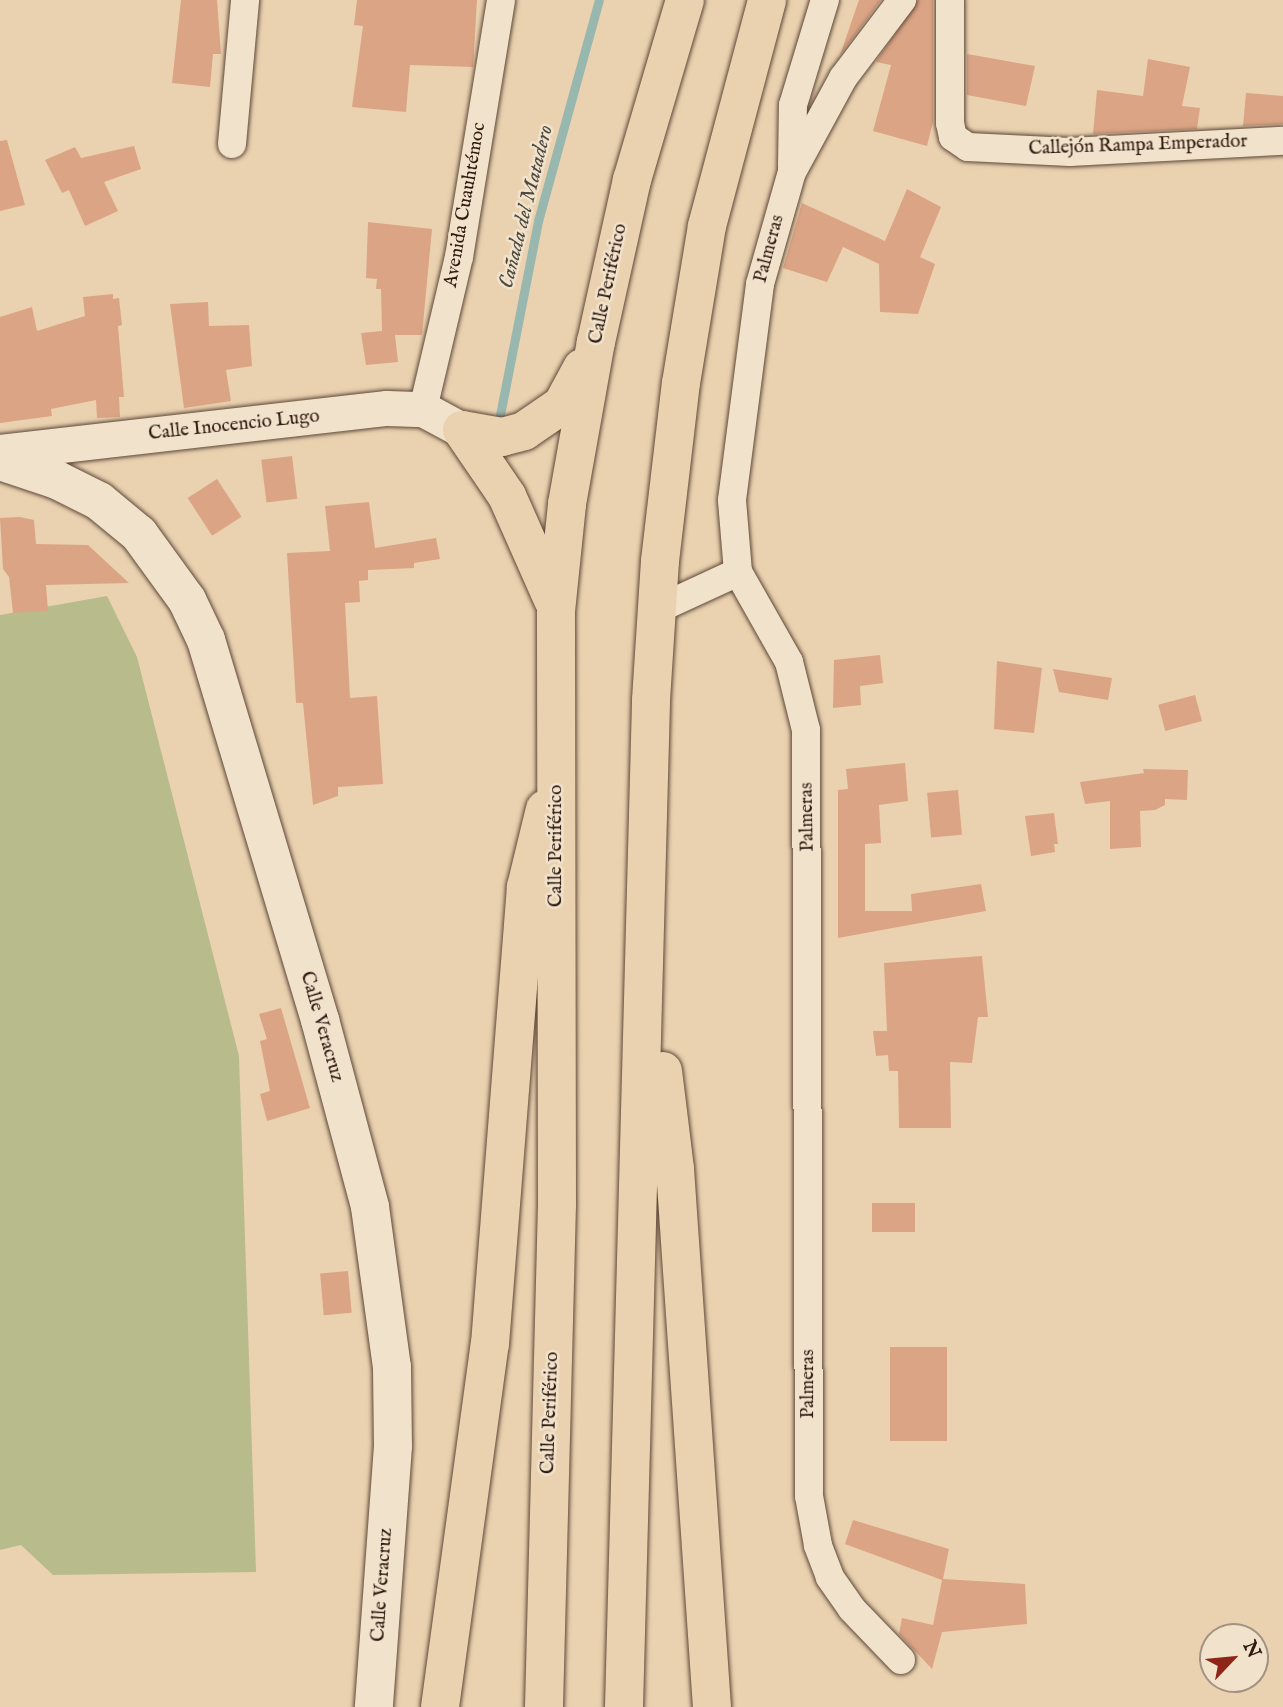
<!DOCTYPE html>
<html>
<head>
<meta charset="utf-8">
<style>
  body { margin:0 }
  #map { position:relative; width:1283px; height:1707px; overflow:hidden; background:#ead2b0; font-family:"IM FELL English",serif }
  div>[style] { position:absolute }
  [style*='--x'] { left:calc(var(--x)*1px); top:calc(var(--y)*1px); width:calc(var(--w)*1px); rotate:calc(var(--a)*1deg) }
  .green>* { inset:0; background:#b8bb8b }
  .stream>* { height:9px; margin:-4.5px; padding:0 4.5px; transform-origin:4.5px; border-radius:4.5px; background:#98b7ae }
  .building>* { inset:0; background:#dba485; transform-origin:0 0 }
  .roads { filter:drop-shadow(0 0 2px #5e4838) drop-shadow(0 0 2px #5e4838) }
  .minor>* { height:28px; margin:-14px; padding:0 14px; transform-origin:14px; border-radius:14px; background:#f1e2cc }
  .tertiary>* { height:35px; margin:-17.5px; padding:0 17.5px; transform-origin:17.5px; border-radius:17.5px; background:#f1e2cc }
  .secondary>* { height:38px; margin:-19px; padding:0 19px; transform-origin:19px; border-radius:19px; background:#f1e2cc }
  .trunk>* { height:38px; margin:-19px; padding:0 19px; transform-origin:19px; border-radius:19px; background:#ead2b0 }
  span { translate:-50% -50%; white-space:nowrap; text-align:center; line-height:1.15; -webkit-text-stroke:5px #f1e2cc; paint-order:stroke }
  .street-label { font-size:19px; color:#2f1a10 }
  .water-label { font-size:21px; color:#4e493f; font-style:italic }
  .north { position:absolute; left:1199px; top:1623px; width:70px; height:70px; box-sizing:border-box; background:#f1e2cc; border:2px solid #a39281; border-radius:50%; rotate:64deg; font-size:19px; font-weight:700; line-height:28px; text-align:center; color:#2f1a10 }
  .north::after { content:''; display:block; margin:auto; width:24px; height:32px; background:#8f2418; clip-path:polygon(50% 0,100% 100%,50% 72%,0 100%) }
</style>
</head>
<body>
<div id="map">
  <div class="green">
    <div style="clip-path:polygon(107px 596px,137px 657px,239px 1056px,256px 1572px,53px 1575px,21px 1545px,0 1550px,0 615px)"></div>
  </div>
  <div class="stream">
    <div style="--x:498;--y:425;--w:208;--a:-78.9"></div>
    <div style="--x:538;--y:221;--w:229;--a:-74.6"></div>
  </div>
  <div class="building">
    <div style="clip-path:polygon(181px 0,217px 0,221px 54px,213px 54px,210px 87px,172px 83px)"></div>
    <div style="clip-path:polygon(357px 0,477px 0,473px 67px,410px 65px,406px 112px,352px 107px,363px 26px,354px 25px)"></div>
    <div style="clip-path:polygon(859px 0,881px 0,840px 55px)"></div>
    <div style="clip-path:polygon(918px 0,933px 0,933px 122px,927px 146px,873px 131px,891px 65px,876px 62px)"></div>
    <div style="clip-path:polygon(967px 54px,1035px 66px,1026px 106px,967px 95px)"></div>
    <div style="clip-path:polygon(1148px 59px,1190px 67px,1182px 106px,1200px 108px,1197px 129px,1093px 134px,1097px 90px,1143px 96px)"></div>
    <div style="clip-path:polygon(1246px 93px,1283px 96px,1283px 124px,1243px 126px)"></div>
    <div style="clip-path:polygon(7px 140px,25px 205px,0 211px,0 141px)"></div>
    <div style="clip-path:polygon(134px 146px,141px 169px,104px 182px,118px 211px,85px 226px,69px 190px,62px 193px,45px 160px,75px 147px,81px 158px)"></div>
    <div style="clip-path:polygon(907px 189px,941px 207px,920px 257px,935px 264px,918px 314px,880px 312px,879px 264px,843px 247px,827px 282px,783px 268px,802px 203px,885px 241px)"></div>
    <div style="clip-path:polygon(368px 222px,432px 229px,422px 335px,395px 335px,398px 362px,366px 365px,361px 333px,382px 331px,381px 289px,376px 289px,377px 279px,366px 278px)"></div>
    <div style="clip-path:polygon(113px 294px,113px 299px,119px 298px,122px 325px,118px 326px,124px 397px,119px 397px,120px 417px,97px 418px,96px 400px,51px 409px,52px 416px,0 423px,0 317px,32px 307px,37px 331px,85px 316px,83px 297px)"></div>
    <div style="clip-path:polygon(208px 302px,209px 326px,249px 325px,252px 366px,226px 370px,231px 401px,184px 408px,170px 304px)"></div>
    <div style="left:292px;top:456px;width:43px;height:31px;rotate:83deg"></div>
    <div style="left:217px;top:479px;width:45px;height:35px;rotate:57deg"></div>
    <div style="clip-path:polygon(369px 502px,375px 548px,436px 538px,440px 559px,414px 563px,414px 568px,368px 570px,368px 580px,359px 581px,360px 602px,345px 603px,350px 698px,377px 696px,383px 784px,338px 787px,338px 796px,313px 805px,303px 703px,296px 703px,287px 553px,330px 551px,325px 506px)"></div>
    <div style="clip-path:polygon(20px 517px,34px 520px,36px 544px,88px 545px,129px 583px,46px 585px,48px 611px,13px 613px,9px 577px,3px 569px,0 518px)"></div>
    <div style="clip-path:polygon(880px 655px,883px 683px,860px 686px,861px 705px,833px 708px,834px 660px)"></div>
    <div style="clip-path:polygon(997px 661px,1042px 668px,1034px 733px,994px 729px)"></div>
    <div style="clip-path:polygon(1053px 669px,1112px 678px,1108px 700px,1059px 692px)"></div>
    <div style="left:1195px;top:695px;width:27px;height:38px;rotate:75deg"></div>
    <div style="clip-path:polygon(905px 763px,908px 801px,879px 805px,881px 843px,865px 844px,865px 911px,912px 911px,911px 894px,981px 884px,986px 911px,838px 938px,838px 790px,848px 789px,846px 769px)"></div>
    <div style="clip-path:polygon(1143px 769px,1188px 770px,1187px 800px,1165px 799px,1165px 805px,1155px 810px,1140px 811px,1141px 847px,1110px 849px,1110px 801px,1085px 804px,1080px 782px,1144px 773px)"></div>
    <div style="left:958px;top:790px;width:45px;height:31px;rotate:85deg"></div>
    <div style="clip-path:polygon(1054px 813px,1058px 844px,1054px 844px,1055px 852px,1031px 856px,1025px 816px)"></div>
    <div style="clip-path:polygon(982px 956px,988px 1017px,978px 1017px,972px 1063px,950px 1062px,951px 1128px,899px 1128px,898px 1071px,889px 1071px,888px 1055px,876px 1056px,873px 1031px,887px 1031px,884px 963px)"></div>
    <div style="clip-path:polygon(281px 1008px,310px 1108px,267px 1121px,260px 1094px,270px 1091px,260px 1041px,267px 1039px,259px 1014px)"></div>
    <div style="left:872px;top:1203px;width:43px;height:29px"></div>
    <div style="left:348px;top:1271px;width:42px;height:28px;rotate:85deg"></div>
    <div style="left:890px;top:1347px;width:57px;height:94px"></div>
    <div style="clip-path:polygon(853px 1520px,949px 1549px,943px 1579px,1025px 1584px,1027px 1624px,942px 1632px,932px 1669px,899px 1634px,902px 1618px,933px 1625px,942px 1580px,845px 1544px)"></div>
  </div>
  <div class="roads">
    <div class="minor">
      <div style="--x:950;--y:0;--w:123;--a:90"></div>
      <div style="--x:950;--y:123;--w:14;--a:78"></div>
      <div style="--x:953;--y:137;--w:18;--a:34"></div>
      <div style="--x:968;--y:147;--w:102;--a:2.8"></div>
      <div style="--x:1070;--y:152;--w:213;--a:-3"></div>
      <div style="--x:232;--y:144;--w:145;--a:-84.8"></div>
      <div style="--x:792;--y:166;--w:61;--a:-89.1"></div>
      <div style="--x:793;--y:105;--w:110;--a:-73.1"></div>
      <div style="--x:423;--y:409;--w:156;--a:-76.7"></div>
      <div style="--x:459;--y:257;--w:260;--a:-80.7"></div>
      <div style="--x:658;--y:609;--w:88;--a:-24.8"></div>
      <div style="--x:901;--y:1660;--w:71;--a:-133.9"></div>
      <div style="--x:852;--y:1609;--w:39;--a:-125"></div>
      <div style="--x:830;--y:1577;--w:34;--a:-111"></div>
      <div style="--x:818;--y:1545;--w:50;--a:-100.4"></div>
      <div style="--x:809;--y:1496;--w:766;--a:-90.22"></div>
      <div style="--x:806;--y:730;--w:70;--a:-104"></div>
      <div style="--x:789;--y:662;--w:103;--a:-119.5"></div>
      <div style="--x:738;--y:572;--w:72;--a:-94.8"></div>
      <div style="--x:732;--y:500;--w:218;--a:-82.6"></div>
      <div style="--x:760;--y:284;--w:116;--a:-74.1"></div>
      <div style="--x:792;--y:172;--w:107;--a:-61.5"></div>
      <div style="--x:843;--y:78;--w:98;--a:-52.9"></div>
    </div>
    <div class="tertiary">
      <div style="--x:0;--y:452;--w:389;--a:-6.5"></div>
      <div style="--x:387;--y:408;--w:36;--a:2"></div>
      <div style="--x:423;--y:409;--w:44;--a:28.3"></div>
    </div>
    <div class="secondary">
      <div style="--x:0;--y:461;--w:60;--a:18.4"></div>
      <div style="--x:57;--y:480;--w:47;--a:26.6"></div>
      <div style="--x:99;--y:501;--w:52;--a:39.5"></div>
      <div style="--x:139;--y:534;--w:82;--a:54"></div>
      <div style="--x:187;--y:600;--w:44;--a:64.6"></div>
      <div style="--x:206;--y:640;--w:397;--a:73.3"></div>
      <div style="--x:320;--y:1020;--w:194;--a:75"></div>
      <div style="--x:370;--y:1207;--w:162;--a:82.2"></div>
      <div style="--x:392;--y:1367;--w:79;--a:89.3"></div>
      <div style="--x:393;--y:1446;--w:262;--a:94.2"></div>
    </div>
    <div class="trunk">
      <div style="--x:462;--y:430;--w:80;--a:55.7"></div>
      <div style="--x:507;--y:496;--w:114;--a:66.1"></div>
      <div style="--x:462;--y:430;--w:41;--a:9.9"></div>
      <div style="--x:502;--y:437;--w:23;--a:-15"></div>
      <div style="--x:524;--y:431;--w:46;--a:-34.4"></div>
      <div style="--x:562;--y:405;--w:42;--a:-61.6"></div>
      <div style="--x:663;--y:1071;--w:99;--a:83"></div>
      <div style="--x:675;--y:1169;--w:539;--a:86.07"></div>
      <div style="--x:440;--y:1707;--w:366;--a:-82.2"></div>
      <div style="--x:490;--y:1344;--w:458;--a:-85.5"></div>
      <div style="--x:526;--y:887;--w:80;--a:-76.3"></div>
      <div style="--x:544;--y:1707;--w:503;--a:-88.52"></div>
      <div style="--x:557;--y:1204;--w:593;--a:-90.1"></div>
      <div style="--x:556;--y:611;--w:108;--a:-84.1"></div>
      <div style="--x:567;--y:504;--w:165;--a:-79.9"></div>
      <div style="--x:596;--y:342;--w:166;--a:-77.5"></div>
      <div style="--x:632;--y:180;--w:188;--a:-73.6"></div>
      <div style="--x:624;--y:1707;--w:1007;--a:-88.46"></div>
      <div style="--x:651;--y:700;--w:139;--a:-86.3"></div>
      <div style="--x:660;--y:561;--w:179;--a:-83.3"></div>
      <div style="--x:681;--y:383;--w:159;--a:-80.6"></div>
      <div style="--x:707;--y:226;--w:234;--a:-75.1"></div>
    </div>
  </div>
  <div class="street-label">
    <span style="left:1138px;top:146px;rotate:-2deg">Callejón Rampa Emperador</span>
    <span style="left:466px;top:205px;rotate:-80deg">Avenida Cuauhtémoc</span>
    <span style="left:770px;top:249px;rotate:-75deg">Palmeras</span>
    <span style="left:609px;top:284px;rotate:-78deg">Calle Periférico</span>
    <span style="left:234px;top:426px;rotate:-6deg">Calle Inocencio Lugo</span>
    <span style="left:808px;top:817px;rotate:-91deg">Palmeras</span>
    <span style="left:557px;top:846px;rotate:-90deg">Calle Periférico</span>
    <span style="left:321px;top:1027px;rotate:74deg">Calle Veracruz</span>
    <span style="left:809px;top:1384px;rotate:-90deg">Palmeras</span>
    <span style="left:551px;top:1413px;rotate:-88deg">Calle Periférico</span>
    <span style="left:383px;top:1585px;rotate:-86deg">Calle Veracruz</span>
  </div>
  <div class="water-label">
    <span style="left:527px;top:207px;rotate:-76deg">Cañada del Matadero</span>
  </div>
  <div class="north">N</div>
</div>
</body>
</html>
